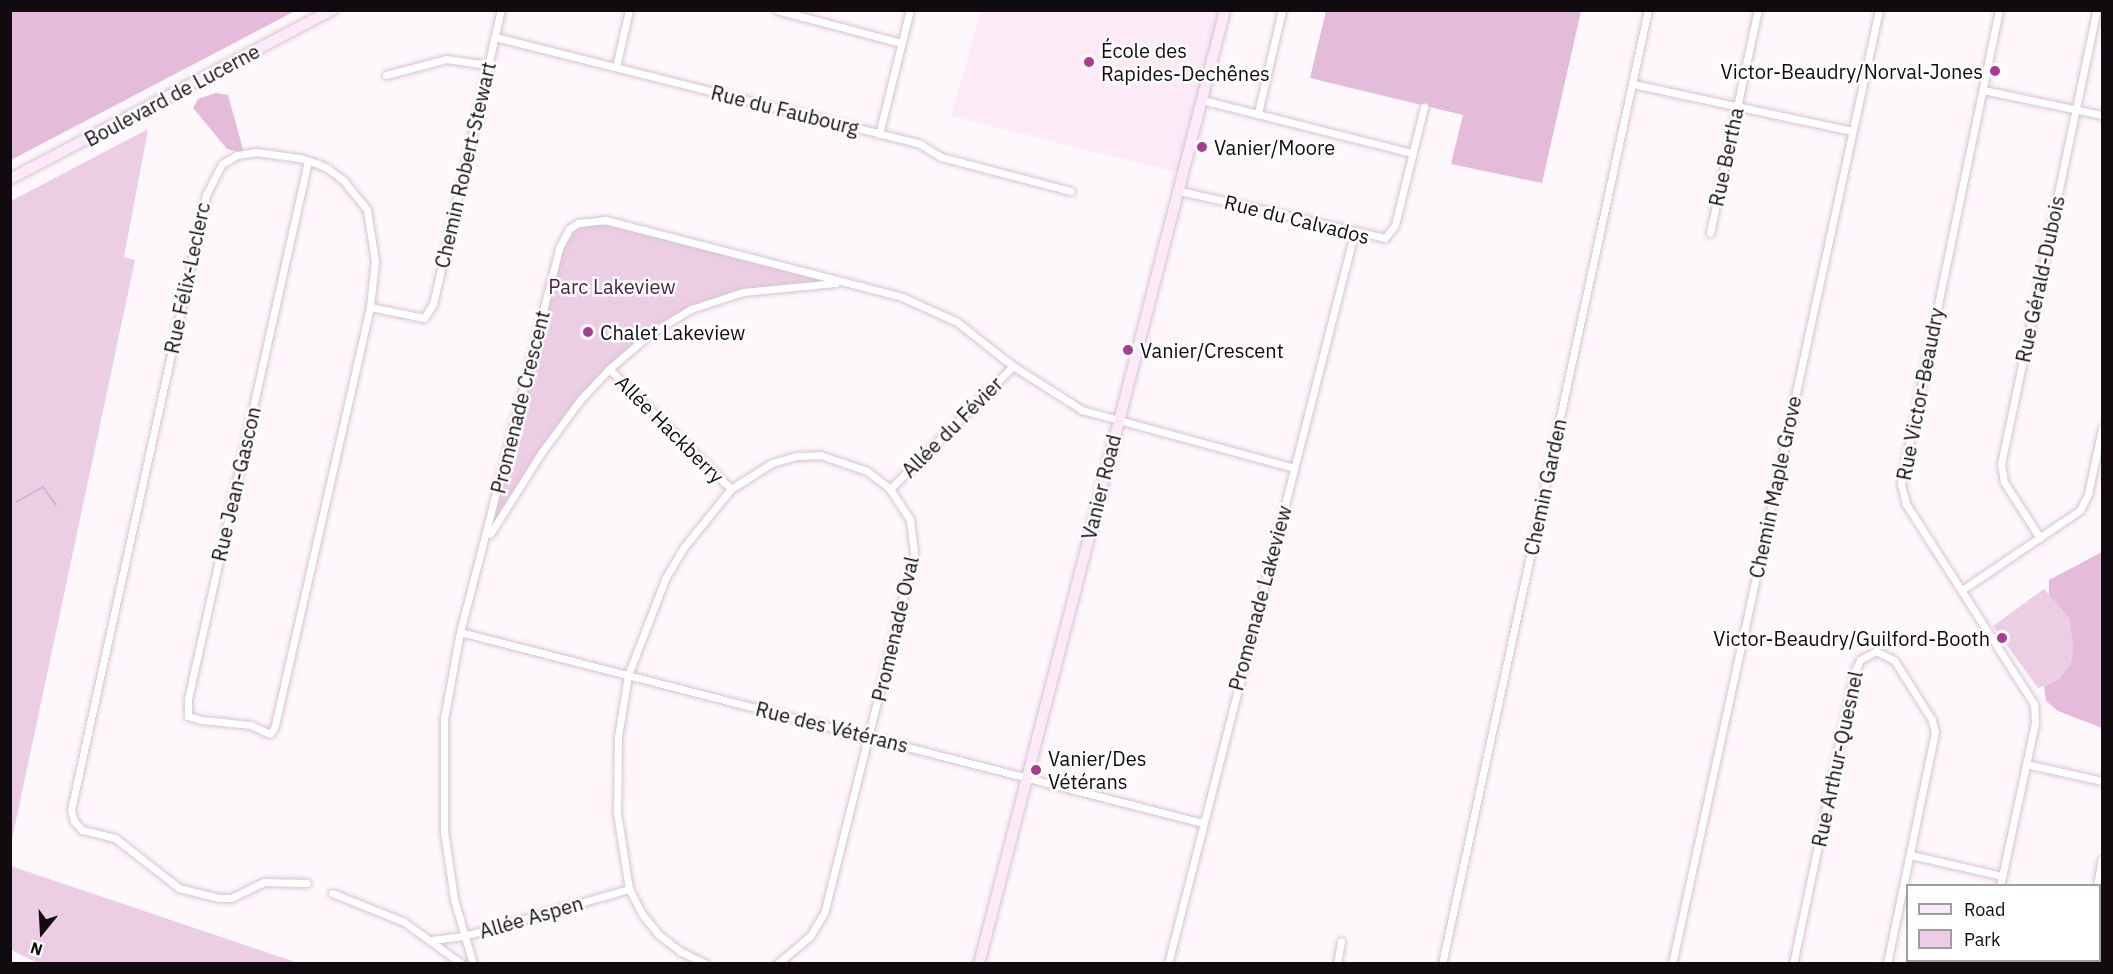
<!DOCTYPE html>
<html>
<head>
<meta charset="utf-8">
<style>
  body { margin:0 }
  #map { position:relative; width:2113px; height:974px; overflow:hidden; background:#fef7fc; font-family:"IBM Plex Sans",sans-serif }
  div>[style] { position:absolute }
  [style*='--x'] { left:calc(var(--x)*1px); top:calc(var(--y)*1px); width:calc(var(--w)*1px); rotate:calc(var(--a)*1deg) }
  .built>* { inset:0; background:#fdeaf7 }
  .green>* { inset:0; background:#eccee4 }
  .forest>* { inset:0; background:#e5bbda }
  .stream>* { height:2px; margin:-1px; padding:0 1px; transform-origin:1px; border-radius:1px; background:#dab1d0 }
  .roads { filter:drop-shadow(0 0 2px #d5c5d1) drop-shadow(0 0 2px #d5c5d1) }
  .street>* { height:7px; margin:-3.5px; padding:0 3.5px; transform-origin:3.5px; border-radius:3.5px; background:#fff }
  .secondary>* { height:10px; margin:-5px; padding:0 5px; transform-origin:5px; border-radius:5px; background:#fdeaf8 }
  .dots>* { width:16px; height:16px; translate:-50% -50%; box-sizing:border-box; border:3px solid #fff; border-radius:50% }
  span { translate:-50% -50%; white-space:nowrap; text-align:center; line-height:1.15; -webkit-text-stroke:5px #fff; paint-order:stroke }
  .poi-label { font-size:20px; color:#110b0f }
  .left { translate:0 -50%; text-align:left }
  .right { translate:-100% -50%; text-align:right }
  .street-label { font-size:20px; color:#110b0f }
  .park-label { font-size:20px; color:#4d1c44 }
  .frame { position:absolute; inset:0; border:12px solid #110b0f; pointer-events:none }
  .legend { position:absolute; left:1906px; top:884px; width:195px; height:78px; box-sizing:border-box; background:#fff; border:2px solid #a09d9f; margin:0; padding:8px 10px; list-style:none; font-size:18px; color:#110b0f }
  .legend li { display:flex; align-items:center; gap:12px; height:30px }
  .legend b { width:30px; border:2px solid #a09d9f }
  .north { position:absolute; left:12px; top:902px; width:60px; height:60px; -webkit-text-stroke:4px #fff; paint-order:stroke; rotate:198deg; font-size:16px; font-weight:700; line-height:24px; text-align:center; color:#110b0f }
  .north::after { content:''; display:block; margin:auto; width:21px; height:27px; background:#110b0f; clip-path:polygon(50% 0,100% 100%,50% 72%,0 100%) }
</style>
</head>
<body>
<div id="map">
  <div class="built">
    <div style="clip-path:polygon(981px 11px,1225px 11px,1184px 174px,951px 116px)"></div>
  </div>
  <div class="green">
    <div style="clip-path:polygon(148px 129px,124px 257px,135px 260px,11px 844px,11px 201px)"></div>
    <div style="clip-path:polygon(592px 220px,847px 282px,814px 283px,716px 300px,651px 333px,580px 400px,503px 510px,486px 542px,559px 248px,569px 229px)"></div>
    <div style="clip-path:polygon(2044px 589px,2069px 618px,2073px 647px,2071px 663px,2058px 680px,2038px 688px,1993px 626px)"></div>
    <div style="clip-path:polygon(11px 866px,298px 963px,38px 963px,11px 950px)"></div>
  </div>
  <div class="forest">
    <div style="clip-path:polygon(11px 10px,295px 10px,295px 11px,11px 160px)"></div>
    <div style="clip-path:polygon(1326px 11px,1581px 11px,1542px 183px,1451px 164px,1463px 115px,1310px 78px)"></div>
    <div style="clip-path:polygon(216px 93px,228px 95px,244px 153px,227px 149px,193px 108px,198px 99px)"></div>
    <div style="clip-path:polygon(2102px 552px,2102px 728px,2058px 711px,2046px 701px,2044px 686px,2058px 680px,2071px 663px,2073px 647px,2069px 618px,2049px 595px,2049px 580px)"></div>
  </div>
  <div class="stream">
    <div style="--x:16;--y:502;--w:31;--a:-29"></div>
    <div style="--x:43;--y:487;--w:22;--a:54"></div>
  </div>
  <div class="roads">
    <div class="street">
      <div style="--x:777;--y:10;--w:128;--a:14.9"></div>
      <div style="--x:1999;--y:10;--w:484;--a:101.7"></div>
      <div style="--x:1901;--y:484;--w:21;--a:76"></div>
      <div style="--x:1906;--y:504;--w:237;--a:57.4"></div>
      <div style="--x:2034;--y:704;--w:19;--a:87"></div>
      <div style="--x:2035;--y:723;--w:167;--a:102.1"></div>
      <div style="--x:495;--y:37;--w:438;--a:14.1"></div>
      <div style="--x:920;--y:144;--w:25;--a:32"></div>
      <div style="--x:941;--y:157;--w:134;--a:14.7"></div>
      <div style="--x:616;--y:67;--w:58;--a:-77.2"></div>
      <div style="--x:386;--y:75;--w:62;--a:-14.9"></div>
      <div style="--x:446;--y:59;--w:42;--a:8.1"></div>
      <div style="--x:1633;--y:84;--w:224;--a:12.1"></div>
      <div style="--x:1983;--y:90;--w:122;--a:11.9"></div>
      <div style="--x:1202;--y:100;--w:217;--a:14.2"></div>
      <div style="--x:1258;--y:113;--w:106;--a:-76.9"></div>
      <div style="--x:879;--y:134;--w:128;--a:-76"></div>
      <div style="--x:1180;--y:191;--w:210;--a:12.9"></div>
      <div style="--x:1385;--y:238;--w:16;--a:-52"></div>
      <div style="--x:1395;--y:225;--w:122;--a:-76.2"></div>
      <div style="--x:1710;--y:233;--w:228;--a:-77.9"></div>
      <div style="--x:370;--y:307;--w:55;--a:11.5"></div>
      <div style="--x:424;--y:318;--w:17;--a:-57"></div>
      <div style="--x:433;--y:304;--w:302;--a:-77"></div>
      <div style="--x:609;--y:369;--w:171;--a:44.5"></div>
      <div style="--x:890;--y:489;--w:174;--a:-45"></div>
      <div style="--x:490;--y:534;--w:96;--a:-57.8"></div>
      <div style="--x:541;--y:453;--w:66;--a:-53.7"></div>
      <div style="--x:580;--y:400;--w:42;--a:-46.9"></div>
      <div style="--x:609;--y:369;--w:55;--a:-40.6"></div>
      <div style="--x:651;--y:333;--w:47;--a:-31"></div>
      <div style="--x:691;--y:309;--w:55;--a:-18.1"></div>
      <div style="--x:743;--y:292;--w:93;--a:-5.5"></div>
      <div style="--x:2040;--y:538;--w:67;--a:-122.7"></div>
      <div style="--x:2004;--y:482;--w:18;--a:-99"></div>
      <div style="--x:2001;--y:464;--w:464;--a:-78.1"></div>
      <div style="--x:1962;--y:590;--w:143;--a:-34.1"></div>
      <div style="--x:2080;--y:510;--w:18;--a:-63"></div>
      <div style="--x:2088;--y:494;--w:67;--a:-78"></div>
      <div style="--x:460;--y:632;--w:767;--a:14.42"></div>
      <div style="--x:2026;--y:764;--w:78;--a:12.6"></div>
      <div style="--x:1911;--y:855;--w:93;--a:13"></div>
      <div style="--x:307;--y:883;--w:43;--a:-178.7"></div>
      <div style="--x:264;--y:882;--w:37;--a:154"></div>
      <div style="--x:231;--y:898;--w:12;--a:180"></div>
      <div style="--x:219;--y:898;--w:41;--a:-166"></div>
      <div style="--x:179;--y:888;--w:81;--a:-142"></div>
      <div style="--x:115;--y:838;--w:34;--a:-166"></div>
      <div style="--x:82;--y:830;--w:12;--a:-132"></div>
      <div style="--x:74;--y:821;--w:11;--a:-105"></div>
      <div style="--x:71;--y:810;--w:630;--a:-77.62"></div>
      <div style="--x:206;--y:195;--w:35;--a:-63"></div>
      <div style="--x:222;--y:164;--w:17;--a:-31"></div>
      <div style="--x:237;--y:155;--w:18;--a:-9"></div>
      <div style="--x:255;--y:152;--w:45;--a:7.6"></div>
      <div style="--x:300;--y:158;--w:19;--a:18"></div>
      <div style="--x:318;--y:164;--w:10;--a:24"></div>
      <div style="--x:327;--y:168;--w:20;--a:37"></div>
      <div style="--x:343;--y:180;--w:38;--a:51"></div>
      <div style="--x:367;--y:210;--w:52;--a:81.1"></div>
      <div style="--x:375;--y:261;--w:46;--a:96.2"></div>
      <div style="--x:370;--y:307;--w:430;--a:102.8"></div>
      <div style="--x:275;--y:726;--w:9;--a:122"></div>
      <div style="--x:270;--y:734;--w:21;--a:-155"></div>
      <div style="--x:251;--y:725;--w:50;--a:-174.3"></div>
      <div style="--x:201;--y:720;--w:14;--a:-163"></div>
      <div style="--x:188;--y:716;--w:17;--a:-90"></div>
      <div style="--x:188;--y:699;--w:551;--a:-77.43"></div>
      <div style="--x:2097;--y:886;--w:27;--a:-80"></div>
      <div style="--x:332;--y:893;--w:78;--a:21.9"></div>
      <div style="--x:404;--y:922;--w:72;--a:35.9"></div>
      <div style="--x:431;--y:940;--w:33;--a:-7"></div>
      <div style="--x:464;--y:936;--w:172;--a:-15.9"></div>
      <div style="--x:473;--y:964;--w:68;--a:-106.3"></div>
      <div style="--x:454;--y:899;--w:69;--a:-98.4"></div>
      <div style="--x:444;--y:831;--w:112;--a:-90"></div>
      <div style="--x:444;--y:719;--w:88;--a:-79.6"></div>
      <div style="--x:460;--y:632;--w:397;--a:-75.5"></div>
      <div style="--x:559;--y:248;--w:21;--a:-62"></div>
      <div style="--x:569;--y:229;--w:11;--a:-34"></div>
      <div style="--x:578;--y:223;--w:27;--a:-6"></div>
      <div style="--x:605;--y:220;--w:307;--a:14.5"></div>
      <div style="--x:902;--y:297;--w:60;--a:24.4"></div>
      <div style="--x:957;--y:322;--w:71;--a:38.2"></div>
      <div style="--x:1013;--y:366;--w:82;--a:32.5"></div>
      <div style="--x:1082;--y:410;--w:220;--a:15.3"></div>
      <div style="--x:706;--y:964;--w:28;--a:-154"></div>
      <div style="--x:681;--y:952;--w:28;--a:-142"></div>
      <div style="--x:659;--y:935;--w:27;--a:-129"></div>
      <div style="--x:642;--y:914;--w:28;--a:-117"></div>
      <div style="--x:629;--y:889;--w:78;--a:-98.9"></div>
      <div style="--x:617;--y:812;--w:75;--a:-89.2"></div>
      <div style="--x:618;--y:737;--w:63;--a:-80.8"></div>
      <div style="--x:628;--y:675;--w:105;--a:-68.8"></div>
      <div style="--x:666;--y:577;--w:35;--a:-59"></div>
      <div style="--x:684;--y:547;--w:75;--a:-51"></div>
      <div style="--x:731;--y:489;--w:49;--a:-32.4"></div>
      <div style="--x:772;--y:463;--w:25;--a:-16"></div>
      <div style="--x:796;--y:456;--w:24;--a:-2"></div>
      <div style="--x:820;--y:455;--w:50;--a:18.8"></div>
      <div style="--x:867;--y:471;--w:29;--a:38"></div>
      <div style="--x:890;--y:489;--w:37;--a:57"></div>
      <div style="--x:910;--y:520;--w:33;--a:83"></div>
      <div style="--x:914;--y:553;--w:371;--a:104"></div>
      <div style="--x:824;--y:913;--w:27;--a:121"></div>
      <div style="--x:810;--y:936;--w:43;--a:139.7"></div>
      <div style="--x:1168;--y:964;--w:753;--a:-75.71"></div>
      <div style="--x:1337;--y:964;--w:23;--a:-80"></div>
      <div style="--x:1442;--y:964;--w:976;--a:-77.82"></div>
      <div style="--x:1672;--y:964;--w:976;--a:-77.76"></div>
      <div style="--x:1793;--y:964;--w:299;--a:-78.1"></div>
      <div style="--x:1855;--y:671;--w:12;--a:-66"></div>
      <div style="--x:1860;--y:660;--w:18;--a:-29"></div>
      <div style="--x:1876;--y:651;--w:20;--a:27"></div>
      <div style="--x:1894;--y:660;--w:71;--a:57.7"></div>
      <div style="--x:1932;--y:720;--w:12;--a:76"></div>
      <div style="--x:1935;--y:732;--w:237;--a:101.7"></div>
      <div style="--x:1983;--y:964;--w:4;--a:-76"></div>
      <div style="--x:2080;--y:964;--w:4;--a:-76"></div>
    </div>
    <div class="secondary">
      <div style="--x:10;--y:179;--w:364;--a:-27.7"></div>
      <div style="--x:979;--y:964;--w:985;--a:-75.54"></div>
    </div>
  </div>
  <div class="dots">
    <div style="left:1089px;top:62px;background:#aa3a96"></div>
    <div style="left:1995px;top:71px;background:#aa3a96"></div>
    <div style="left:1202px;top:147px;background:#aa3a96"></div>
    <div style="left:588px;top:332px;background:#aa3a96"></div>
    <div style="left:1128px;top:350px;background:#aa3a96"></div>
    <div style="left:2002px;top:638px;background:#aa3a96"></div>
    <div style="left:1036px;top:770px;background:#aa3a96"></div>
  </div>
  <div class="poi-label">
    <span class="left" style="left:1101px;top:62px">École des<br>Rapides-Dechênes</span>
    <span class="right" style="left:1983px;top:71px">Victor-Beaudry/Norval-Jones</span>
    <span class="left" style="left:1214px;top:147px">Vanier/Moore</span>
    <span class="left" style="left:600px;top:332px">Chalet Lakeview</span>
    <span class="left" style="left:1140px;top:350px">Vanier/Crescent</span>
    <span class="right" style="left:1990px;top:638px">Victor-Beaudry/Guilford-Booth</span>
    <span class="left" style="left:1048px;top:770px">Vanier/Des<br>Vétérans</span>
  </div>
  <div class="street-label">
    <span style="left:172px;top:95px;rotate:-28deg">Boulevard de Lucerne</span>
    <span style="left:785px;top:110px;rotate:14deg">Rue du Faubourg</span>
    <span style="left:1726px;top:157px;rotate:-78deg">Rue Bertha</span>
    <span style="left:465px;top:165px;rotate:-77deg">Chemin Robert-Stewart</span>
    <span style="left:1297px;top:219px;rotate:14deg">Rue du Calvados</span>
    <span style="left:187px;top:278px;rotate:-78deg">Rue Félix-Leclerc</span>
    <span style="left:2040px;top:279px;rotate:-78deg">Rue Gérald-Dubois</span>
    <span style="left:1920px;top:394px;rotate:-79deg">Rue Victor-Beaudry</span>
    <span style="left:520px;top:402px;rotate:-76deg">Promenade Crescent</span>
    <span style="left:952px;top:427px;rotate:-45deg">Allée du Févier</span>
    <span style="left:670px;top:429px;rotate:45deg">Allée Hackberry</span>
    <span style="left:236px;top:484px;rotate:-77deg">Rue Jean-Gascon</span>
    <span style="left:1101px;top:487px;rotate:-76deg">Vanier Road</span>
    <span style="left:1545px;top:487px;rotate:-78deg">Chemin Garden</span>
    <span style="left:1775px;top:487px;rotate:-78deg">Chemin Maple Grove</span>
    <span style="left:1260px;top:598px;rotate:-75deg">Promenade Lakeview</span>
    <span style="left:895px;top:629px;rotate:-77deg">Promenade Oval</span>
    <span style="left:832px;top:727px;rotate:14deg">Rue des Vétérans</span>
    <span style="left:1837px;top:759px;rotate:-78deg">Rue Arthur-Quesnel</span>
    <span style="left:531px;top:917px;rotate:-16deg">Allée Aspen</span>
  </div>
  <div class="park-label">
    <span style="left:612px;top:286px">Parc Lakeview</span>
  </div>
  <div class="frame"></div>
  <ul class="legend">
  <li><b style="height:8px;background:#fdeaf8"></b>Road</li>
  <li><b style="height:16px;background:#eccee4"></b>Park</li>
  </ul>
  <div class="north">N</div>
</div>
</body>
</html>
